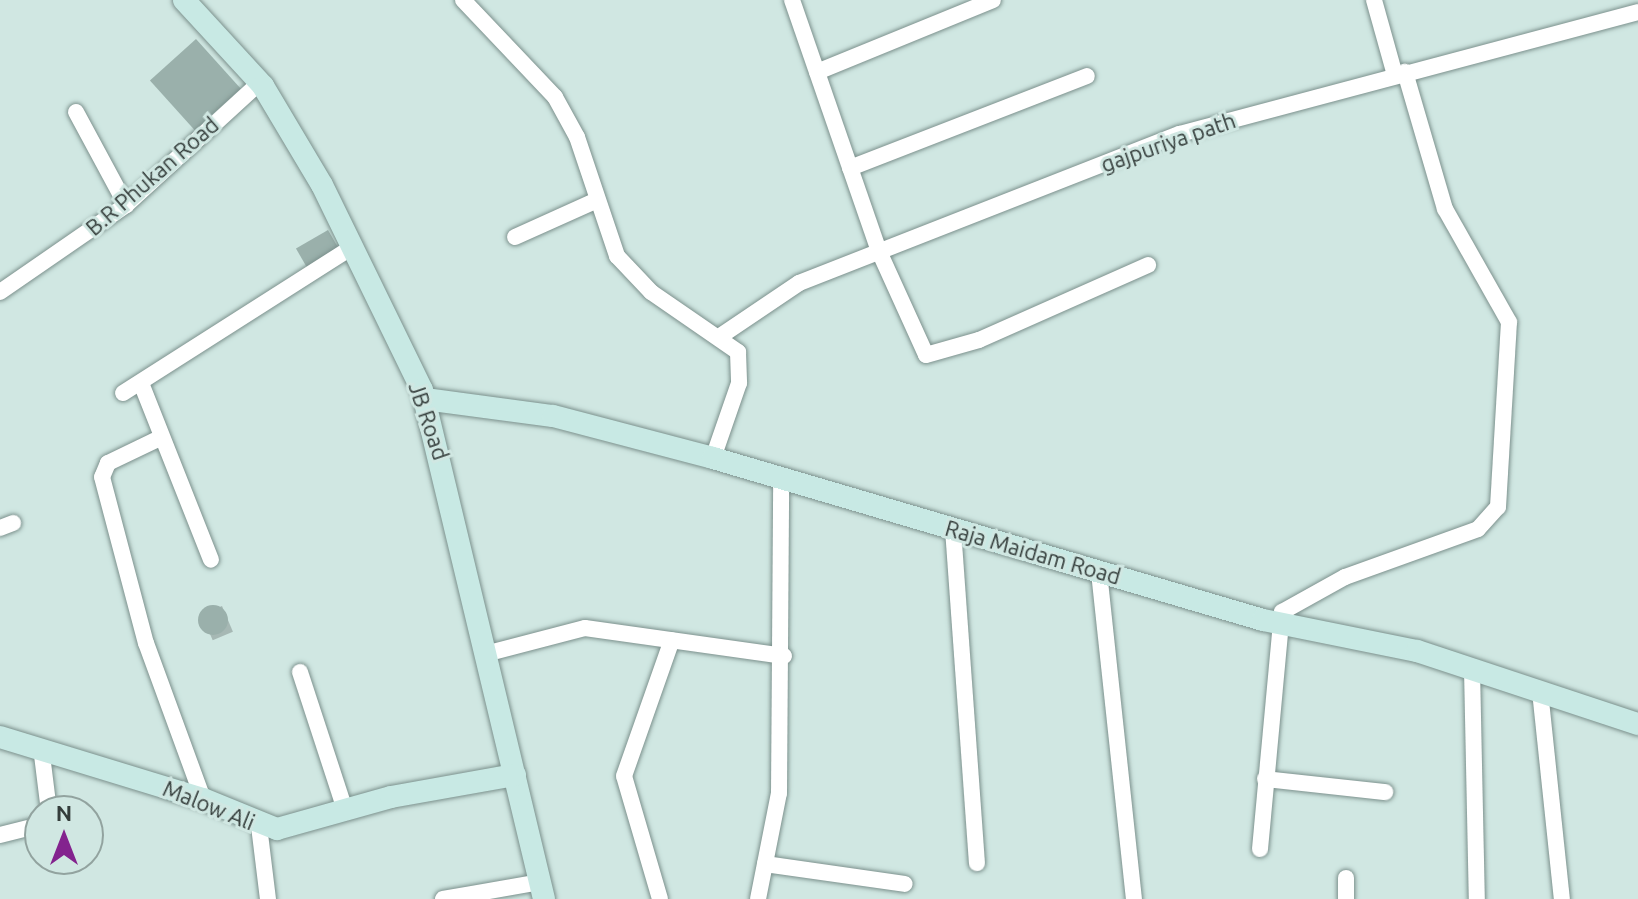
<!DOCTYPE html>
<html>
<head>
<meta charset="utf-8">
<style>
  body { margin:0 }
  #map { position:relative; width:1638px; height:899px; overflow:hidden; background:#d0e7e2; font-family:Ubuntu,sans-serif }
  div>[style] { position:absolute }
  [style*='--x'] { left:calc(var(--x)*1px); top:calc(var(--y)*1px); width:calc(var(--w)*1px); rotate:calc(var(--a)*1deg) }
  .shadow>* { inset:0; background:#0003; transform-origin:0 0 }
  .building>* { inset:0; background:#9ab0ab; transform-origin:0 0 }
  .round { border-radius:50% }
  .roads { filter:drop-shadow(0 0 2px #7c918d) drop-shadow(0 0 2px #7c918d) }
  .street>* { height:16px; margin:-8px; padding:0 8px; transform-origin:8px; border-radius:8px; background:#fff }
  .secondary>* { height:22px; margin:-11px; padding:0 11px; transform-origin:11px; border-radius:11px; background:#c8e9e4 }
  span { translate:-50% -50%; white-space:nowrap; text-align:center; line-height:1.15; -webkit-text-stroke:6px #d0e7e2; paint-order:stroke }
  .street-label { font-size:22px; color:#343d3b }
  .north { position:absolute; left:24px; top:795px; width:80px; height:80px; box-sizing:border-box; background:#d0e7e2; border:2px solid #92a39f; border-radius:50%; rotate:0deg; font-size:22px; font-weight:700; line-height:32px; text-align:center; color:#343d3b }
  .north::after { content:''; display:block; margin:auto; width:28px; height:36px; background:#83238e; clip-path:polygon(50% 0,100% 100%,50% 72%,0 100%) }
</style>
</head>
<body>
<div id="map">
  <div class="shadow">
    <div style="left:222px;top:606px;width:28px;height:22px;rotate:67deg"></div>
  </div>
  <div class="building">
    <div style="left:196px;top:39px;width:67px;height:62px;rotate:48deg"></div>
    <div style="left:328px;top:230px;width:24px;height:37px;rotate:60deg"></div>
    <div class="round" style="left:198px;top:605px;width:30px;height:30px"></div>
  </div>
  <div class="roads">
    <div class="street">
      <div style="--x:463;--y:0;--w:134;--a:46.5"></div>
      <div style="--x:555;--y:97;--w:46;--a:61.2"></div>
      <div style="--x:577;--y:137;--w:126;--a:71.4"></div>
      <div style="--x:617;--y:256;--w:50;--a:46.6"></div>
      <div style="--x:651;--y:292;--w:106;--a:34.6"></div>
      <div style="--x:738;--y:352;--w:31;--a:88"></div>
      <div style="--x:739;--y:383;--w:79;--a:109.1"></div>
      <div style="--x:792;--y:0;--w:263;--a:70.9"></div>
      <div style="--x:878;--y:249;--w:116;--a:65.6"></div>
      <div style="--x:926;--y:355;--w:55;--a:-15.8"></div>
      <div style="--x:979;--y:340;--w:185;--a:-23.9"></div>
      <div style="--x:1374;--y:0;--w:78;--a:74.4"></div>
      <div style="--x:817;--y:72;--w:190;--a:-22.2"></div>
      <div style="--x:76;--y:112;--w:106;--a:61.7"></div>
      <div style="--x:850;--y:168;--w:254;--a:-21.2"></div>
      <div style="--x:515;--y:237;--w:85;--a:-24.2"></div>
      <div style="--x:0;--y:292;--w:153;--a:-34.6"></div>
      <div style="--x:126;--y:205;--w:182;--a:-42.5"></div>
      <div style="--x:722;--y:335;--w:93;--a:-34"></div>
      <div style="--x:799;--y:283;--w:409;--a:-21.4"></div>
      <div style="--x:1180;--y:134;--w:474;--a:-14.9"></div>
      <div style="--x:141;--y:383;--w:190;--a:68.4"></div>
      <div style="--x:123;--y:393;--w:270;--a:-32.5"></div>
      <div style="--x:160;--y:438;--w:58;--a:154.3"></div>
      <div style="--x:108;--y:463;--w:15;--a:113"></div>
      <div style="--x:102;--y:477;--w:172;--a:75.2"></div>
      <div style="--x:146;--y:643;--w:166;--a:69.9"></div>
      <div style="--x:0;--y:528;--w:14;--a:-21"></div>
      <div style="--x:953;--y:529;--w:335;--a:85.9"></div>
      <div style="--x:1099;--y:572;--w:329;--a:83.9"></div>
      <div style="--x:489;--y:653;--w:99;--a:-14.6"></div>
      <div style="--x:585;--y:628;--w:201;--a:8"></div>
      <div style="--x:1472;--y:669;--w:230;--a:88.8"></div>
      <div style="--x:300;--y:672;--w:145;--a:71.9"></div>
      <div style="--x:1540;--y:691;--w:209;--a:84"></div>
      <div style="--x:41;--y:747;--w:64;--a:82.9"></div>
      <div style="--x:1265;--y:779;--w:121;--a:6.2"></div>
      <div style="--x:259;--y:826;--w:74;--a:83"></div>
      <div style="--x:0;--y:835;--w:41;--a:-14"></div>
      <div style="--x:1260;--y:849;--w:238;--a:-84.7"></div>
      <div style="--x:1282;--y:612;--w:72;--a:-29.1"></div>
      <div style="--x:1345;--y:577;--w:141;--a:-19.8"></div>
      <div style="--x:1478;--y:529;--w:30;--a:-48"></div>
      <div style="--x:1498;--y:507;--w:185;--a:-86.6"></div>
      <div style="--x:1509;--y:322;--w:130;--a:-119.5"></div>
      <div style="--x:1445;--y:209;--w:143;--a:-106.3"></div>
      <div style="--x:765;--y:864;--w:141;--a:8.1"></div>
      <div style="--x:1346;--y:878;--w:21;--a:90"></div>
      <div style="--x:443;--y:899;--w:98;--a:-9.9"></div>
      <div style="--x:660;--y:899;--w:128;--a:-106.3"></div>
      <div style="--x:624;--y:776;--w:144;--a:-70.6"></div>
      <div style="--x:758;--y:899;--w:108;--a:-78.8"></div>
      <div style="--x:779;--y:793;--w:313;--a:-89.6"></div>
    </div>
    <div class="secondary">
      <div style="--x:184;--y:0;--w:117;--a:47.4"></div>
      <div style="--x:263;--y:86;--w:115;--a:59.2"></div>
      <div style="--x:322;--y:185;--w:228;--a:64"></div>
      <div style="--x:422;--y:390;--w:523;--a:76.52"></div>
      <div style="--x:425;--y:399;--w:129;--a:7.6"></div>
      <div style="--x:553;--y:416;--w:165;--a:14.7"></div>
      <div style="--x:713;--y:458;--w:573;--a:16.41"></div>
      <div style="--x:1263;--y:620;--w:157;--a:11.4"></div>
      <div style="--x:1417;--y:651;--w:233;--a:18.3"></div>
      <div style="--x:0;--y:737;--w:212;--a:17"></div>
      <div style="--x:203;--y:799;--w:80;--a:22.1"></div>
      <div style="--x:277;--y:829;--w:118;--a:-15.7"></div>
      <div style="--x:391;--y:797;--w:126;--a:-10.1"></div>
    </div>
  </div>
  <div class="street-label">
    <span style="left:1168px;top:142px;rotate:-19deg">gajpuriya path</span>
    <span style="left:152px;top:176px;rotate:-41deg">B.R Phukan Road</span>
    <span style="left:429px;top:421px;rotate:71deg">JB Road</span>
    <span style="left:1033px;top:552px;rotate:16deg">Raja Maidam Road</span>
    <span style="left:209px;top:805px;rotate:22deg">Malow Ali</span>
  </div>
  <div class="north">N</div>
</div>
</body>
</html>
